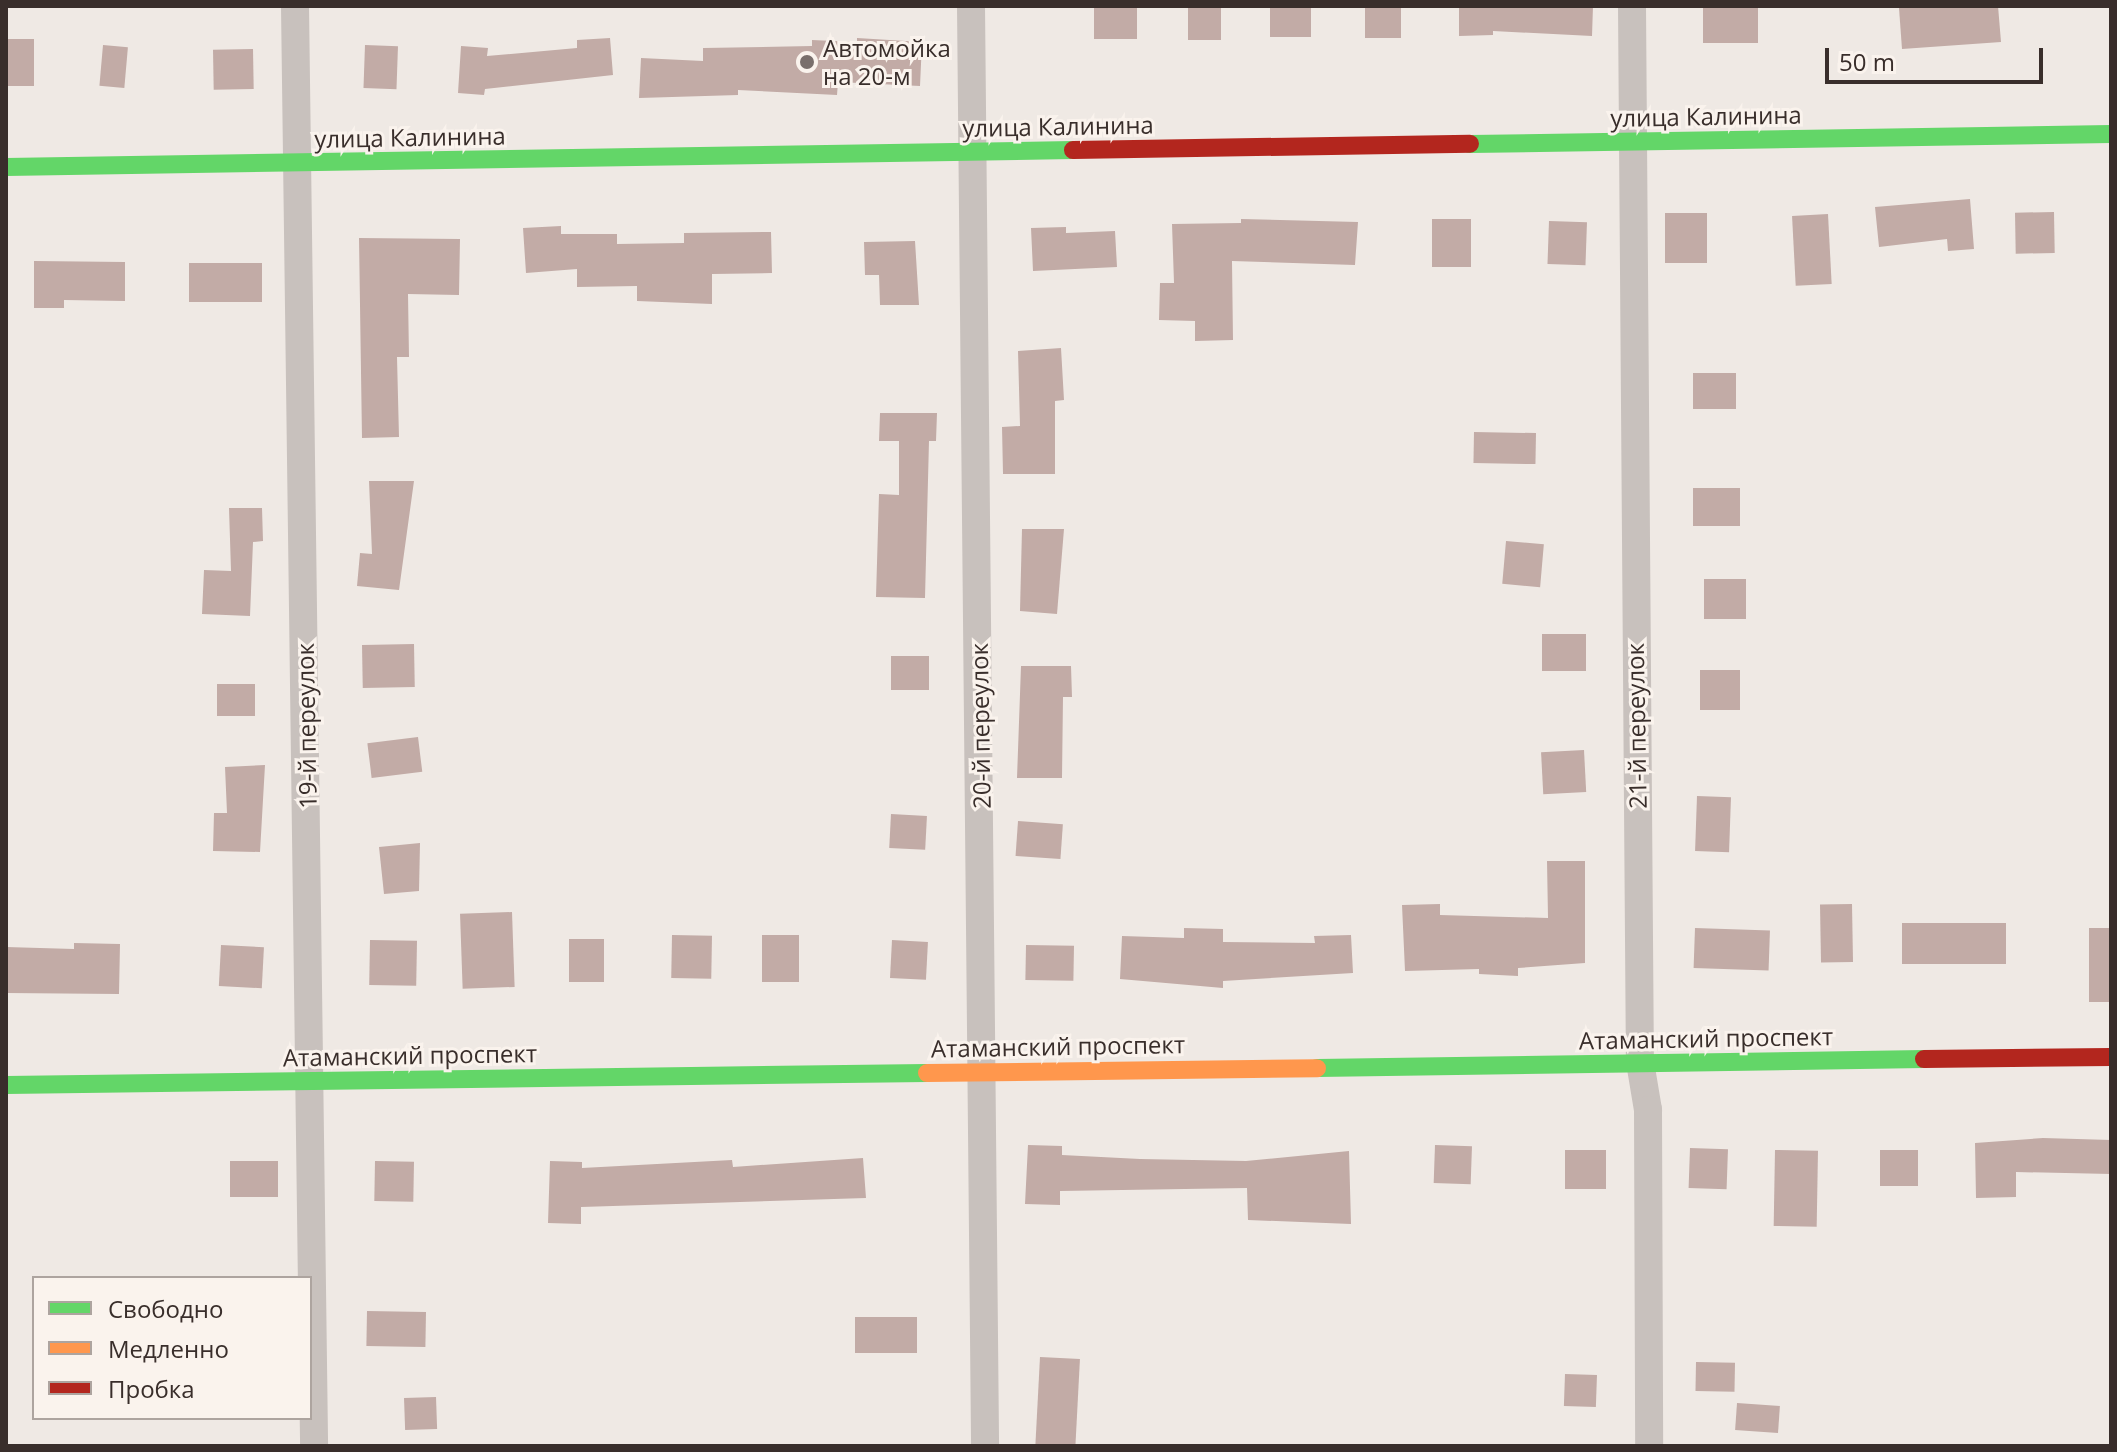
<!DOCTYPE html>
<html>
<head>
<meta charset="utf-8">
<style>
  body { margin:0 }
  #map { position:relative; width:2117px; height:1452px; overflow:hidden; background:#efe9e4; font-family:"Open Sans",sans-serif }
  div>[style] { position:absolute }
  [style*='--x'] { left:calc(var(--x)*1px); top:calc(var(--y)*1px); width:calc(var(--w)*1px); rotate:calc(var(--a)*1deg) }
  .building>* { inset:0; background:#c2aba6; transform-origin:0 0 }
  .street>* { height:28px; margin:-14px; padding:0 14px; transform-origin:14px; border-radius:14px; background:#c8c1bd }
  .fast>* { height:18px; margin:-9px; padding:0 9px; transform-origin:9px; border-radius:9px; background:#63d668 }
  .slow>* { height:18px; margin:-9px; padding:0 9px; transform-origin:9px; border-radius:9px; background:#ff974d }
  .jam>* { height:18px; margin:-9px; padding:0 9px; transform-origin:9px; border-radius:9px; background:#b3261e }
  .dots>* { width:22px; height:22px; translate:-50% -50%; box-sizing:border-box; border:4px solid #faf3ed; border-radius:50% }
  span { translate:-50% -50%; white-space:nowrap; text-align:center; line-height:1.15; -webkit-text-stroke:6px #faf3ed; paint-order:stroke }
  .poi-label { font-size:24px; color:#392e2b }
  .left { translate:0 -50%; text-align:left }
  .street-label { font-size:24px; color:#392e2b }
  .frame { position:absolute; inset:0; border:8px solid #392e2b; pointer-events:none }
  .legend { position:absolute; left:32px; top:1276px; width:280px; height:144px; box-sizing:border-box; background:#faf3ed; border:2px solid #ada49f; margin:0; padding:10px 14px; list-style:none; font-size:24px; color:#392e2b }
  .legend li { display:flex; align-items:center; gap:16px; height:40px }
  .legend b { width:40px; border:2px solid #ada49f }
  .scale { position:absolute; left:1825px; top:48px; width:218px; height:36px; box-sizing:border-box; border:4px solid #392e2b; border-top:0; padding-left:10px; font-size:24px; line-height:28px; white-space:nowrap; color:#392e2b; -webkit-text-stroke:6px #faf3ed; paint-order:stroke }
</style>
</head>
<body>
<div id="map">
  <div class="building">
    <div style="left:1094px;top:6px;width:43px;height:33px"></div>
    <div style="left:1270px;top:6px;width:41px;height:31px"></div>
    <div style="left:1365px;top:6px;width:36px;height:32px"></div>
    <div style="clip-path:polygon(1459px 6px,1593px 6px,1592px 36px,1493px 31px,1493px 35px,1459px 36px)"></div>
    <div style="left:1703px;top:6px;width:55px;height:37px"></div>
    <div style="clip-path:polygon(1926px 6px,1998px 6px,2001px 42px,1902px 49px,1899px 8px)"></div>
    <div style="left:1188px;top:7px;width:33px;height:33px"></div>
    <div style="clip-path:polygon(610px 38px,613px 75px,485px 89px,484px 95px,458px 93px,461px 46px,488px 48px,487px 56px,577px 48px,577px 40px)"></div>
    <div style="clip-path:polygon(857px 38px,922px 42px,920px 86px,838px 82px,837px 95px,738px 90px,738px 95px,639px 98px,641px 58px,703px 61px,703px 48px,812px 46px,812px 40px,857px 42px)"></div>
    <div style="left:6px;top:39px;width:28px;height:47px"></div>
    <div style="left:103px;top:45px;width:25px;height:41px;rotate:5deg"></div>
    <div style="left:365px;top:45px;width:33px;height:43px;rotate:2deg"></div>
    <div style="left:253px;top:49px;width:40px;height:40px;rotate:89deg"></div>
    <div style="clip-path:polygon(1970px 199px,1974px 249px,1948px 251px,1947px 239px,1879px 247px,1875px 207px)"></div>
    <div style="left:2054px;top:212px;width:41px;height:39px;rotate:89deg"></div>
    <div style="left:1707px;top:213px;width:50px;height:42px;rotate:90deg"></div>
    <div style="left:1828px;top:214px;width:70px;height:36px;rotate:87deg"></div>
    <div style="clip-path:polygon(1241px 219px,1358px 222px,1355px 265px,1232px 261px,1233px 340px,1195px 341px,1195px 321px,1159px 320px,1160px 283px,1174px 283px,1172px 224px,1241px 223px)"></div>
    <div style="left:1432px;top:219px;width:39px;height:48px"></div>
    <div style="left:1549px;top:221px;width:38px;height:43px;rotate:2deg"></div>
    <div style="clip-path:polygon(561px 226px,561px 234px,617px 234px,617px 244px,684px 243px,684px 233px,771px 232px,772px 273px,712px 274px,712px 304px,637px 301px,637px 286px,577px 287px,577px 269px,526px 273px,523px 228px)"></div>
    <div style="clip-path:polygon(1066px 227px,1066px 233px,1115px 231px,1117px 267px,1033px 271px,1031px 228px)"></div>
    <div style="clip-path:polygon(359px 238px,460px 239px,459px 295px,408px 294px,409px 357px,397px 357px,399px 437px,362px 438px)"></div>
    <div style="clip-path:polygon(915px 241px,919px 305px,880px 305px,879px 275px,865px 275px,864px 242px)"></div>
    <div style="clip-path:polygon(34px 261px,125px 262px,125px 301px,64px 300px,64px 308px,34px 308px)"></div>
    <div style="left:189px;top:263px;width:73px;height:39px"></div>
    <div style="clip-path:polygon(1061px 348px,1064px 400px,1055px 401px,1055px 474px,1003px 474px,1002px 427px,1020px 426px,1018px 351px)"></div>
    <div style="left:1736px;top:373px;width:36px;height:43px;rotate:90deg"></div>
    <div style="clip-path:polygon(880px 413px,937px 413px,936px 441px,929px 441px,925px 598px,876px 597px,879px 494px,899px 495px,899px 441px,879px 441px)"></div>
    <div style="left:1474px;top:432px;width:62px;height:31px;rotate:1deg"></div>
    <div style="clip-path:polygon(369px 481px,414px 481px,399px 590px,357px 586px,360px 553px,372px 554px)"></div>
    <div style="left:1693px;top:488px;width:47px;height:38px"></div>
    <div style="clip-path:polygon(229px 508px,262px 508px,263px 541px,253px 542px,250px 616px,202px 614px,204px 570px,231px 571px)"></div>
    <div style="clip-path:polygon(1022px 529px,1064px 529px,1057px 614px,1020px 611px)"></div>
    <div style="left:1506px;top:541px;width:38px;height:43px;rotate:5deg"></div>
    <div style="left:1746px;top:579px;width:40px;height:42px;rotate:90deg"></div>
    <div style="left:1542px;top:634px;width:44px;height:37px"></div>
    <div style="left:414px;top:644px;width:43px;height:52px;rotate:89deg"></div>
    <div style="left:891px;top:656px;width:38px;height:34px"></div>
    <div style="clip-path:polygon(1021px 666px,1071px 666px,1072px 697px,1063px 697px,1062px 778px,1017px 778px)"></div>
    <div style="left:1700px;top:670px;width:40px;height:40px"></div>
    <div style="left:217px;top:684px;width:38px;height:32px"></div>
    <div style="left:418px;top:737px;width:35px;height:51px;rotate:83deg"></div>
    <div style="left:1584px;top:750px;width:42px;height:43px;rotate:87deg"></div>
    <div style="clip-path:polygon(265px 765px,260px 852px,213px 851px,214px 813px,227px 813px,225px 767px)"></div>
    <div style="left:1697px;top:796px;width:34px;height:55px;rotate:2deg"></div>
    <div style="left:891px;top:814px;width:36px;height:34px;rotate:3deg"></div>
    <div style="left:1018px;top:821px;width:45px;height:35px;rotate:4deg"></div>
    <div style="clip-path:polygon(420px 843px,419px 891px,384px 894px,379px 847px)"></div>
    <div style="clip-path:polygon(1547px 861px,1585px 861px,1585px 963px,1518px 968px,1518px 976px,1479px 974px,1479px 969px,1405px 971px,1402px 905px,1440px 904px,1440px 915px,1548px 918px)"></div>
    <div style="left:1852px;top:904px;width:58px;height:32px;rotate:89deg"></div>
    <div style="left:512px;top:912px;width:75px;height:52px;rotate:88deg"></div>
    <div style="left:2006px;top:923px;width:41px;height:104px;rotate:90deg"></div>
    <div style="clip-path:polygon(1184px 928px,1223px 929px,1223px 942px,1315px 943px,1314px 936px,1351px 935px,1353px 973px,1223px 981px,1223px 988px,1120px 979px,1122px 936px,1184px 938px)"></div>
    <div style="left:1695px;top:928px;width:75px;height:40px;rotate:2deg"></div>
    <div style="left:2089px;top:928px;width:22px;height:74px"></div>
    <div style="left:672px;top:935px;width:40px;height:43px;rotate:1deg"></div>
    <div style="left:762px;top:935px;width:37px;height:47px"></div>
    <div style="left:569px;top:939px;width:35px;height:43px"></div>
    <div style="left:370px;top:940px;width:47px;height:45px;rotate:1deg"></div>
    <div style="left:892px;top:940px;width:36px;height:38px;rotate:3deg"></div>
    <div style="clip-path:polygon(74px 943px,120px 944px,119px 994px,6px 993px,6px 947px,74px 949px)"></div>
    <div style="left:221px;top:945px;width:43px;height:41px;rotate:3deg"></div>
    <div style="left:1026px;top:945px;width:48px;height:35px;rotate:1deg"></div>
    <div style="clip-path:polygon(2043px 1138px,2111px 1140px,2111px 1174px,2016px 1172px,2016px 1197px,1976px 1198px,1975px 1143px)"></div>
    <div style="clip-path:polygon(1028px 1145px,1062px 1146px,1062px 1155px,1140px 1159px,1246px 1161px,1349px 1151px,1351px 1224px,1248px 1220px,1247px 1188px,1060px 1191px,1060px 1205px,1025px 1204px)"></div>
    <div style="left:1435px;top:1145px;width:37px;height:38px;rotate:2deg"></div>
    <div style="left:1690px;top:1148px;width:38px;height:40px;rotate:2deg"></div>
    <div style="left:1565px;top:1150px;width:41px;height:39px"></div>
    <div style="left:1775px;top:1150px;width:43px;height:76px;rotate:1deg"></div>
    <div style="left:1918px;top:1150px;width:36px;height:38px;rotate:90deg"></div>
    <div style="clip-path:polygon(863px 1158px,866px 1198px,581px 1207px,581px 1224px,548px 1223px,550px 1161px,582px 1162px,582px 1168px,732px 1160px,733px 1167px)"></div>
    <div style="left:278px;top:1161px;width:36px;height:48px;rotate:90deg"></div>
    <div style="left:375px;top:1161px;width:39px;height:40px;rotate:1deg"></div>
    <div style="left:367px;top:1311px;width:59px;height:35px;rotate:1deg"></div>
    <div style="left:917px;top:1317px;width:36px;height:62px;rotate:90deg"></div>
    <div style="left:1040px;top:1357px;width:40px;height:89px;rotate:3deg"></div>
    <div style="left:1696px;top:1362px;width:39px;height:29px;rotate:1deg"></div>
    <div style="left:1565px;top:1374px;width:32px;height:32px;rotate:2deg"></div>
    <div style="left:436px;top:1397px;width:32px;height:32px;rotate:88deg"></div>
    <div style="left:1737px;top:1403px;width:43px;height:27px;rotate:4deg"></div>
  </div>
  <div class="street">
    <div style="--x:295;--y:6;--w:1440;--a:89.24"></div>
    <div style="--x:971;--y:6;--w:1440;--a:89.44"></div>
    <div style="--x:1632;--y:6;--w:1056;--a:89.57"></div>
    <div style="--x:1640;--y:1062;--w:49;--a:80.5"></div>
    <div style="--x:1648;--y:1110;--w:336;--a:89.8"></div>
  </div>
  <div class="fast">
    <div style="--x:1470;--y:144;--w:641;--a:-0.89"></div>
    <div style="--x:6;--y:167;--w:1067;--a:-0.91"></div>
    <div style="--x:1317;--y:1068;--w:607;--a:-0.85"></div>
    <div style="--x:6;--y:1085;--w:921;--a:-0.75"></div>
  </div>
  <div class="slow">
    <div style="--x:927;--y:1073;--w:390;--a:-0.7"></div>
  </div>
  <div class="jam">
    <div style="--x:1073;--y:150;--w:397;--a:-0.9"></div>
    <div style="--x:1924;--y:1059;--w:187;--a:-0.6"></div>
  </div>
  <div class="dots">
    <div style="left:807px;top:62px;background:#796f6c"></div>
  </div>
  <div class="poi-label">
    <span class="left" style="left:823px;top:62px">Автомойка<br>на 20-м</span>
  </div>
  <div class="street-label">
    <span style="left:1706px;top:116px;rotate:-1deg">улица Калинина</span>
    <span style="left:1058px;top:126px;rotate:-1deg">улица Калинина</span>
    <span style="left:410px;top:137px;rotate:-1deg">улица Калинина</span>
    <span style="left:306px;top:726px;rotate:-91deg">19-й переулок</span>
    <span style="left:980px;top:726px;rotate:-91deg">20-й переулок</span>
    <span style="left:1636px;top:726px;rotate:-91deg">21-й переулок</span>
    <span style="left:1706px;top:1038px;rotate:-1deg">Атаманский проспект</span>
    <span style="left:1058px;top:1046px;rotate:-1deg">Атаманский проспект</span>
    <span style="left:410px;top:1055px;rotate:-1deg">Атаманский проспект</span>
  </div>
  <div class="frame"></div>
  <ul class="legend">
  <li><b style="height:10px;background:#63d668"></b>Свободно</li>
  <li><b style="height:10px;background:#ff974d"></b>Медленно</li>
  <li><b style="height:10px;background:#b3261e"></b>Пробка</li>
  </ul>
  <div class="scale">50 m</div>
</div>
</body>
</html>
